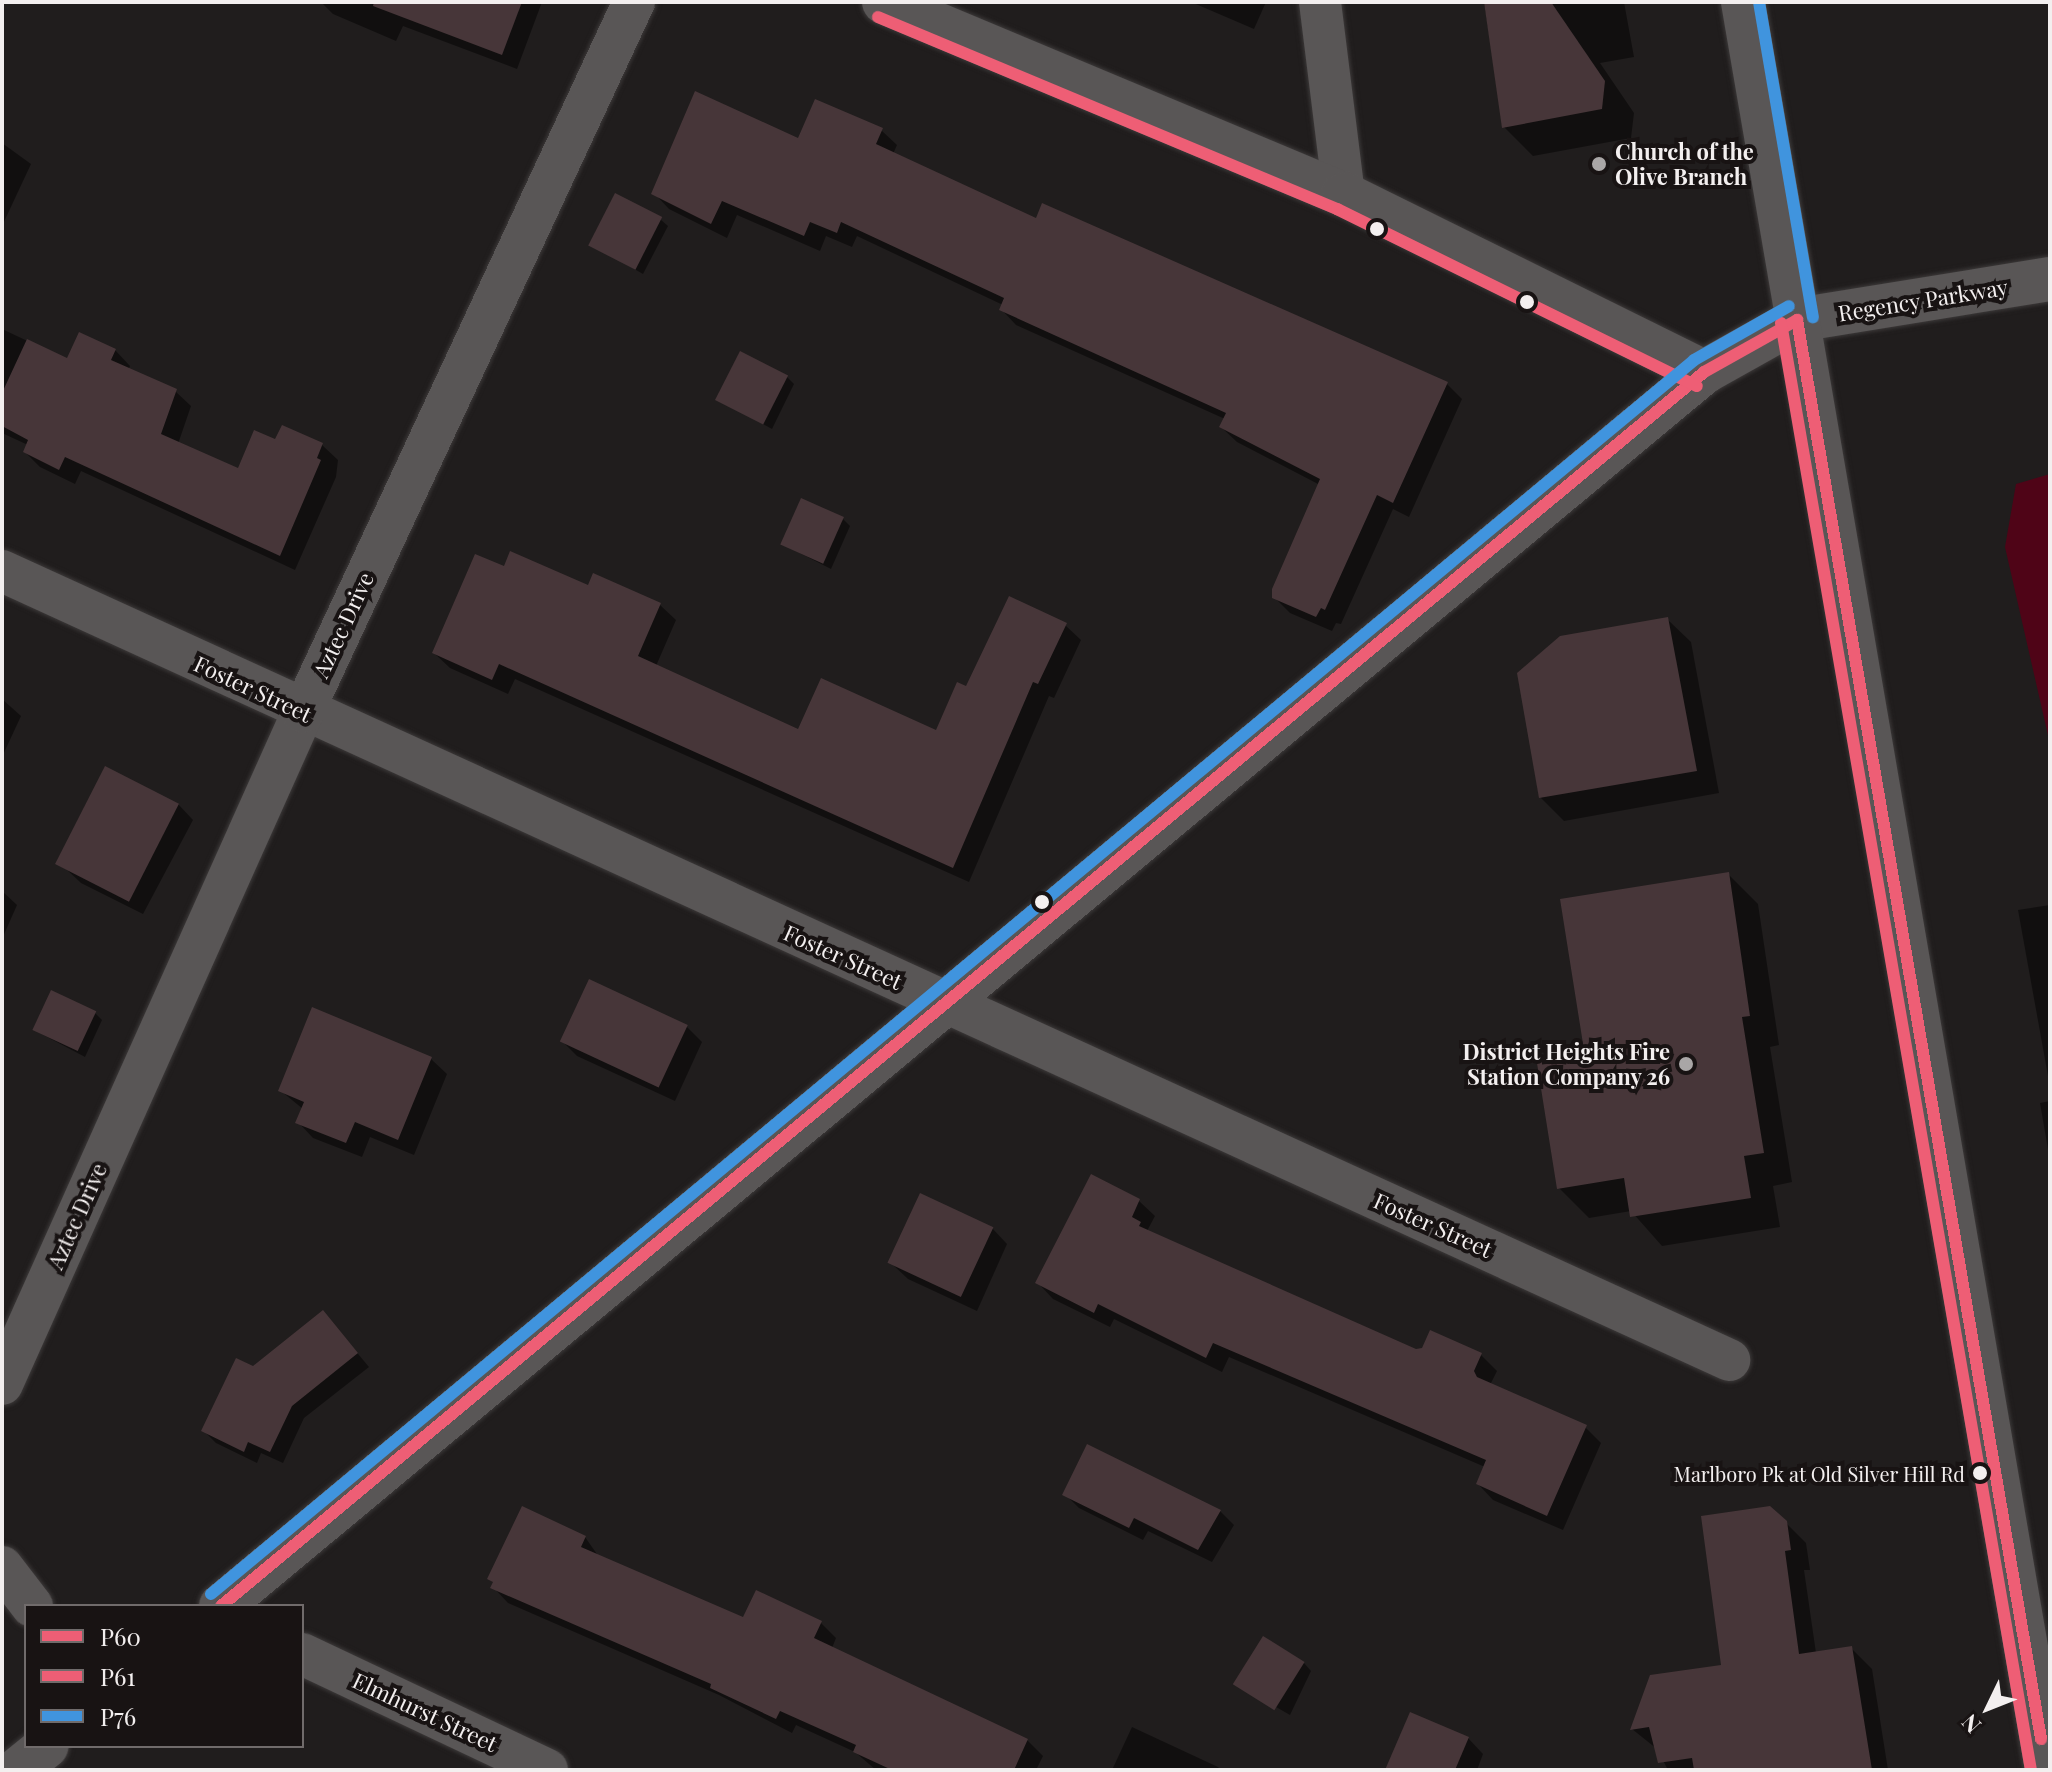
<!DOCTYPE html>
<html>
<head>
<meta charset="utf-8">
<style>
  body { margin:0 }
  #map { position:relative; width:2052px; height:1772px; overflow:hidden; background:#201d1d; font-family:"Playfair Display",serif }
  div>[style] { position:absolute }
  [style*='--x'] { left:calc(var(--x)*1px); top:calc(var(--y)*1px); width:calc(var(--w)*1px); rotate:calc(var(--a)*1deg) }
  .green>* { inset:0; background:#4f0417 }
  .shadow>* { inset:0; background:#0007 }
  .building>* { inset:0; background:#473639; transform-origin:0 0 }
  .roads { filter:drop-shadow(0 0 2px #3c3939) drop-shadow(0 0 2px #3c3939) }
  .minor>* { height:42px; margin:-21px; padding:0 21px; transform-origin:21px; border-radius:21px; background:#595656 }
  .tertiary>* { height:44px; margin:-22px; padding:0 22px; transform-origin:22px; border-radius:22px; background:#595656 }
  .secondary>* { height:44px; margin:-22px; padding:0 22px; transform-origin:22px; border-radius:22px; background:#595656 }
  .bus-1>* { height:12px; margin:-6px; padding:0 6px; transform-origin:6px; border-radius:6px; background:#ee5e75 }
  .bus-2>* { height:12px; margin:-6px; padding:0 6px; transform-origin:6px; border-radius:6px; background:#ee5e75 }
  .bus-3>* { height:12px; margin:-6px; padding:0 6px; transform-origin:6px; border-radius:6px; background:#4094de }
  .dots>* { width:22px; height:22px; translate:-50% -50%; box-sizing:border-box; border:4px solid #181313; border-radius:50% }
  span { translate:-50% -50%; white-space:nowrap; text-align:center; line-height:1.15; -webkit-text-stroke:8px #181313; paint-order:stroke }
  .bus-label { font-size:20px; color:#f3efef }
  .right { translate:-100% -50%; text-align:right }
  .poi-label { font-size:22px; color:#f3efef; font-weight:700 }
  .left { translate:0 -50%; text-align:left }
  .street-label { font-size:22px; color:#f3efef }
  .frame { position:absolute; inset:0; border:4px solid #f3efef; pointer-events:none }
  .legend { position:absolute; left:24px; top:1604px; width:280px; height:144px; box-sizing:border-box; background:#181313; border:2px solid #706b6b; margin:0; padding:10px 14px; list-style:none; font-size:24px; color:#f3efef }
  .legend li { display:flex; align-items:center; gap:16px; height:40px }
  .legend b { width:40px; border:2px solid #706b6b }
  .north { position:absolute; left:1948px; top:1668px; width:80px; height:80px; -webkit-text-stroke:6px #181313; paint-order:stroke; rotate:227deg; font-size:22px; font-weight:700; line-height:32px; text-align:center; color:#f3efef }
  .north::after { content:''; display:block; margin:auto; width:28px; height:36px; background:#f3efef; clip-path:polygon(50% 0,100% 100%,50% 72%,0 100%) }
</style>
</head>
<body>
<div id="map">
  <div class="green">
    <div style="clip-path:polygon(2050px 474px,2050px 744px,2005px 547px,2016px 484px)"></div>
  </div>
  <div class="shadow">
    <div style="clip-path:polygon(321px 2px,542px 2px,517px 69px,403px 26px,396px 41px,333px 14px)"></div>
    <div style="clip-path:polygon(1191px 2px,1266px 2px,1254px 29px)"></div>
    <div style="clip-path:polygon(1484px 2px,1624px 2px,1634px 57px,1600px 63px,1634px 113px,1631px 138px,1533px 156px,1504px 127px)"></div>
    <div style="clip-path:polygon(881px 130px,897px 145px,893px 154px,1037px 220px,1447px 384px,1462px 399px,1409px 517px,1393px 509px,1341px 624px,1336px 623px,1332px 631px,1290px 613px,1274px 597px,1320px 485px,1237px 442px,1221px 427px,1225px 419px,1016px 325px,1001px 309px,1003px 305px,857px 236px,852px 247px,826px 236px,820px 251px,737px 215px,727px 238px,669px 209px,654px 193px,799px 141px)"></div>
    <div style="clip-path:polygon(2px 143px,31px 164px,2px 226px)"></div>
    <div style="clip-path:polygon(660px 219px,668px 226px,643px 274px,591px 244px)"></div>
    <div style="clip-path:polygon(2px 329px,68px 360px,115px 350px,130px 366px,128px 370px,175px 391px,191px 406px,178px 444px,239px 470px,276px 442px,283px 428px,322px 445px,338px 460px,336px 477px,295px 570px,81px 471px,75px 484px,40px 467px,25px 452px,28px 445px,2px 433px)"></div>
    <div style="clip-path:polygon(786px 376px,794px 384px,772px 429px,719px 400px)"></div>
    <div style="clip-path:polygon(843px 519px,850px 526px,831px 569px,782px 544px)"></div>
    <div style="clip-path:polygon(505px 568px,660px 605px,676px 620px,656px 666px,799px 731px,937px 732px,967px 689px,1065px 625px,1081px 640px,1054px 698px,1049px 696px,969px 882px,515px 679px,508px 694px,450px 668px,434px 653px)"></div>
    <div style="clip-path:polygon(1667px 619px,1691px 642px,1719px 793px,1564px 821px,1541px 798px)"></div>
    <div style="clip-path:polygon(2px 699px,21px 716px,2px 757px)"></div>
    <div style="clip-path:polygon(178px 804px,193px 820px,143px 914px,81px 883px,65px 868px)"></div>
    <div style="clip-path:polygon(1728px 874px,1758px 904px,1779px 1045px,1770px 1047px,1792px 1182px,1773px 1186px,1780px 1227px,1662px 1246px,1631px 1211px,1589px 1218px,1559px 1188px,1587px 1051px)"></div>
    <div style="clip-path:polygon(2px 891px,17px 905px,2px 939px)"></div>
    <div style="clip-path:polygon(2050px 905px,2050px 1087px,2018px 910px)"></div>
    <div style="clip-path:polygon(95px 1013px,102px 1020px,85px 1057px,34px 1030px)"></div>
    <div style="clip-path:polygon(687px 1027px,702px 1042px,675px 1101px,577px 1056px,561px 1040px)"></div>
    <div style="clip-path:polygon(431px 1059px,447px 1074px,414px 1155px,370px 1137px,362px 1157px,313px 1138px,298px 1122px,303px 1109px,281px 1091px)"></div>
    <div style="clip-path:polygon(2050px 1101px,2050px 1161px,2040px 1103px)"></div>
    <div style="clip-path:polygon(1139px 1201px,1155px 1216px,1147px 1231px,1415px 1351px,1481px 1355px,1497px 1371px,1490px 1385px,1585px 1427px,1601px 1443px,1563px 1530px,1493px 1500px,1478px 1484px,1485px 1467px,1229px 1357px,1222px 1372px,1114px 1319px,1110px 1327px,1053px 1299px,1038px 1283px)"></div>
    <div style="clip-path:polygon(992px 1228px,1007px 1244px,977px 1311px,908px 1279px,892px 1264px)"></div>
    <div style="clip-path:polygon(323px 1312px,369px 1367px,304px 1418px,283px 1463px,261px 1453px,257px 1463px,216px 1443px,203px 1430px,253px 1368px)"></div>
    <div style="clip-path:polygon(1065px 1494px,1220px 1511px,1234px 1525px,1212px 1562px,1148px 1531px,1143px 1540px,1079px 1508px)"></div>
    <div style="clip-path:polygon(1785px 1522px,1806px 1543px,1810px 1570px,1804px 1570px,1816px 1653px,1851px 1648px,1872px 1669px,1888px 1770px,1668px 1770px,1657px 1749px,1632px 1729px,1724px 1666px)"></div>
    <div style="clip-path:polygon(585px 1537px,599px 1557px,744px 1620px,821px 1623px,836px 1638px,832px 1648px,1027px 1740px,1043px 1756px,1036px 1770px,876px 1770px,855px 1752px,796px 1725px,792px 1733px,719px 1695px,508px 1603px,493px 1587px)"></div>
    <div style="clip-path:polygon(1304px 1663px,1311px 1671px,1290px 1715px,1240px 1686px)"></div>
    <div style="clip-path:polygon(1132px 1727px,1218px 1767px,1221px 1770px,1112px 1770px)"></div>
    <div style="clip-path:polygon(1468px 1738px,1483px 1754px,1477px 1770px,1389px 1770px)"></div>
  </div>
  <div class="building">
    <div style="clip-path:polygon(374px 2px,522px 2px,502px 55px,373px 6px)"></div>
    <div style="clip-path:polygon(1484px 2px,1551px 2px,1605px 81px,1602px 109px,1502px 128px)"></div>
    <div style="clip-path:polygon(695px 91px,798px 138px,815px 99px,883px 128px,876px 144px,1036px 218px,1042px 203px,1448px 382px,1393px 503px,1377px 495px,1325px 610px,1321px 608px,1316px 617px,1272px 598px,1272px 589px,1320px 479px,1219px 427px,1226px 413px,999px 310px,1004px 298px,841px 222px,837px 233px,810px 222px,804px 236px,722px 201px,711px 224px,651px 194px)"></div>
    <div style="left:615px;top:193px;width:53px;height:59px;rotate:27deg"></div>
    <div style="clip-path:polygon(79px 332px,116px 349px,111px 360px,177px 389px,161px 434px,238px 468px,254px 430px,275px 439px,282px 425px,323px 443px,317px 458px,321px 460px,280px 556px,65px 457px,59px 470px,23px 452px,28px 440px,2px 426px,2px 393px,27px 339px,67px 358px)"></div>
    <div style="left:740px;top:351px;width:54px;height:55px;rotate:27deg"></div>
    <div style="left:801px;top:498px;width:47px;height:51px;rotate:24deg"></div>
    <div style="clip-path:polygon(510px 551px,588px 585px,593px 573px,661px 603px,638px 656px,798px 729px,821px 678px,936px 730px,957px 682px,966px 686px,1009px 596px,1067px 623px,1038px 684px,1033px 682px,953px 868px,499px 664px,492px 680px,432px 653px,475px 554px,504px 566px)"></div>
    <div style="clip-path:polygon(1668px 617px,1697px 771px,1539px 798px,1517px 673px,1560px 636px)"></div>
    <div style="left:105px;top:766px;width:83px;height:110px;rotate:27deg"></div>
    <div style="clip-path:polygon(1729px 872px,1750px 1016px,1742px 1017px,1764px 1153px,1744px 1156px,1751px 1198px,1630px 1217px,1624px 1178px,1557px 1189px,1536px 1057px,1584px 1050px,1560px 899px)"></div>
    <div style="left:589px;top:979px;width:109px;height:69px;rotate:25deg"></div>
    <div style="left:51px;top:990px;width:50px;height:44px;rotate:25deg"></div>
    <div style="clip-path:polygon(312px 1007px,432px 1057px,398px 1140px,355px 1122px,346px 1143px,295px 1123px,304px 1102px,278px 1091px)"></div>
    <div style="clip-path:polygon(1091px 1174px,1140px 1199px,1132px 1217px,1141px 1222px,1139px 1226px,1416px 1349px,1422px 1348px,1430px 1330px,1482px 1353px,1474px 1371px,1477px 1377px,1587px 1425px,1547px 1516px,1476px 1484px,1486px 1460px,1213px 1343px,1206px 1358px,1098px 1304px,1094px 1313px,1035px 1283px)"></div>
    <div style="left:920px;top:1193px;width:81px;height:77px;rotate:25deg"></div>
    <div style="clip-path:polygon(323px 1310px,358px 1353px,292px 1406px,270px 1452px,248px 1442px,244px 1452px,201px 1431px,236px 1358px,253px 1366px)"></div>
    <div style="clip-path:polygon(1087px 1444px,1221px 1510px,1198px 1550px,1134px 1518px,1129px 1528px,1062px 1495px)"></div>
    <div style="clip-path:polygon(522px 1506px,586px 1536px,581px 1547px,743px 1617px,756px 1590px,822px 1621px,814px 1638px,1028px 1739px,1014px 1770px,892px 1770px,853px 1752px,856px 1745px,780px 1711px,776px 1719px,710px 1688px,711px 1684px,490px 1588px,493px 1582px,487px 1579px)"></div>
    <div style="clip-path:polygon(1770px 1506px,1787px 1521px,1791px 1550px,1785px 1551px,1799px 1654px,1852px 1646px,1872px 1770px,1694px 1770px,1692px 1758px,1658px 1763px,1649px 1727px,1630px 1730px,1650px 1675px,1721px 1665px,1701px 1516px)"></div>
    <div style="left:1263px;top:1636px;width:49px;height:57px;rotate:32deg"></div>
    <div style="clip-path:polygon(1410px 1712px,1469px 1737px,1455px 1770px,1385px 1770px)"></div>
  </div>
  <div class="roads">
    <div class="minor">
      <div style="--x:1320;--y:2;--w:193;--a:82.9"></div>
      <div style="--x:2;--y:571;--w:1899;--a:24.55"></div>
      <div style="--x:2;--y:1384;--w:736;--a:-65.87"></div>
      <div style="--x:303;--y:712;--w:783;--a:-65.01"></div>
      <div style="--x:2;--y:1567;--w:49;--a:52.4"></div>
      <div style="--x:302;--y:1654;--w:271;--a:25.3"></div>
    </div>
    <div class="tertiary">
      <div style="--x:884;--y:2;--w:498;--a:22.7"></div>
      <div style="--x:1344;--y:194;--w:402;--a:26.3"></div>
      <div style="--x:221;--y:1606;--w:1929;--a:-39.76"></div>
      <div style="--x:1704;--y:372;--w:107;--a:-29.2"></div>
      <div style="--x:1797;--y:320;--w:256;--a:-9.2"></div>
      <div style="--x:17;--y:1770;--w:38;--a:-39"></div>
    </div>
    <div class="secondary">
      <div style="--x:1743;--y:2;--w:1794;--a:80.24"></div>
    </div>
  </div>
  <div class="bus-1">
    <div style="--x:1797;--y:320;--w:1440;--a:80.24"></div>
    <div style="--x:221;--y:1606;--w:1929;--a:-39.76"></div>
    <div style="--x:1704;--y:372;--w:107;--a:-29.2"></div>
  </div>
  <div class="bus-2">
    <div style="--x:878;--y:17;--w:498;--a:22.7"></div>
    <div style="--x:1337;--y:209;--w:401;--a:26.2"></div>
    <div style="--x:1781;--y:323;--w:1468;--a:80.2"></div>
  </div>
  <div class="bus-3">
    <div style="--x:1759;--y:2;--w:320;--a:80.3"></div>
    <div style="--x:211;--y:1594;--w:1929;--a:-39.76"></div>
    <div style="--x:1694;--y:360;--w:109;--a:-29.6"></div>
  </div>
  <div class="dots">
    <div style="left:1599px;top:164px;background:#a9a6a6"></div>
    <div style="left:1377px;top:229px;background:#f3efef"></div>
    <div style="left:1527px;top:302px;background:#f3efef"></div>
    <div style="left:1042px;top:902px;background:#f3efef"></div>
    <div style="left:1686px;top:1064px;background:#a9a6a6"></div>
    <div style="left:1980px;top:1473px;background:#f3efef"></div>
  </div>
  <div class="bus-label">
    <span class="right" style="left:1965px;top:1473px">Marlboro Pk at Old Silver Hill Rd</span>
  </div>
  <div class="poi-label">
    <span class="left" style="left:1615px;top:164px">Church of the<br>Olive Branch</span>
    <span class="right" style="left:1670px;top:1064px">District Heights Fire<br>Station Company 26</span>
  </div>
  <div class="street-label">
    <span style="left:1923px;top:300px;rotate:-9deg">Regency Parkway</span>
    <span style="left:343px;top:625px;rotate:-65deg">Aztec Drive</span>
    <span style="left:253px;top:689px;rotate:25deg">Foster Street</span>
    <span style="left:843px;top:957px;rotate:24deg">Foster Street</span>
    <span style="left:77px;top:1216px;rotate:-66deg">Aztec Drive</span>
    <span style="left:1433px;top:1225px;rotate:24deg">Foster Street</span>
    <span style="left:425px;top:1712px;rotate:25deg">Elmhurst Street</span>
  </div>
  <div class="frame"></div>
  <ul class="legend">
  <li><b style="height:10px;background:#ee5e75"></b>P60</li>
  <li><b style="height:10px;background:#ee5e75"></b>P61</li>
  <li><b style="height:10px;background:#4094de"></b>P76</li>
  </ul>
  <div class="north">N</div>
</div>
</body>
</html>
